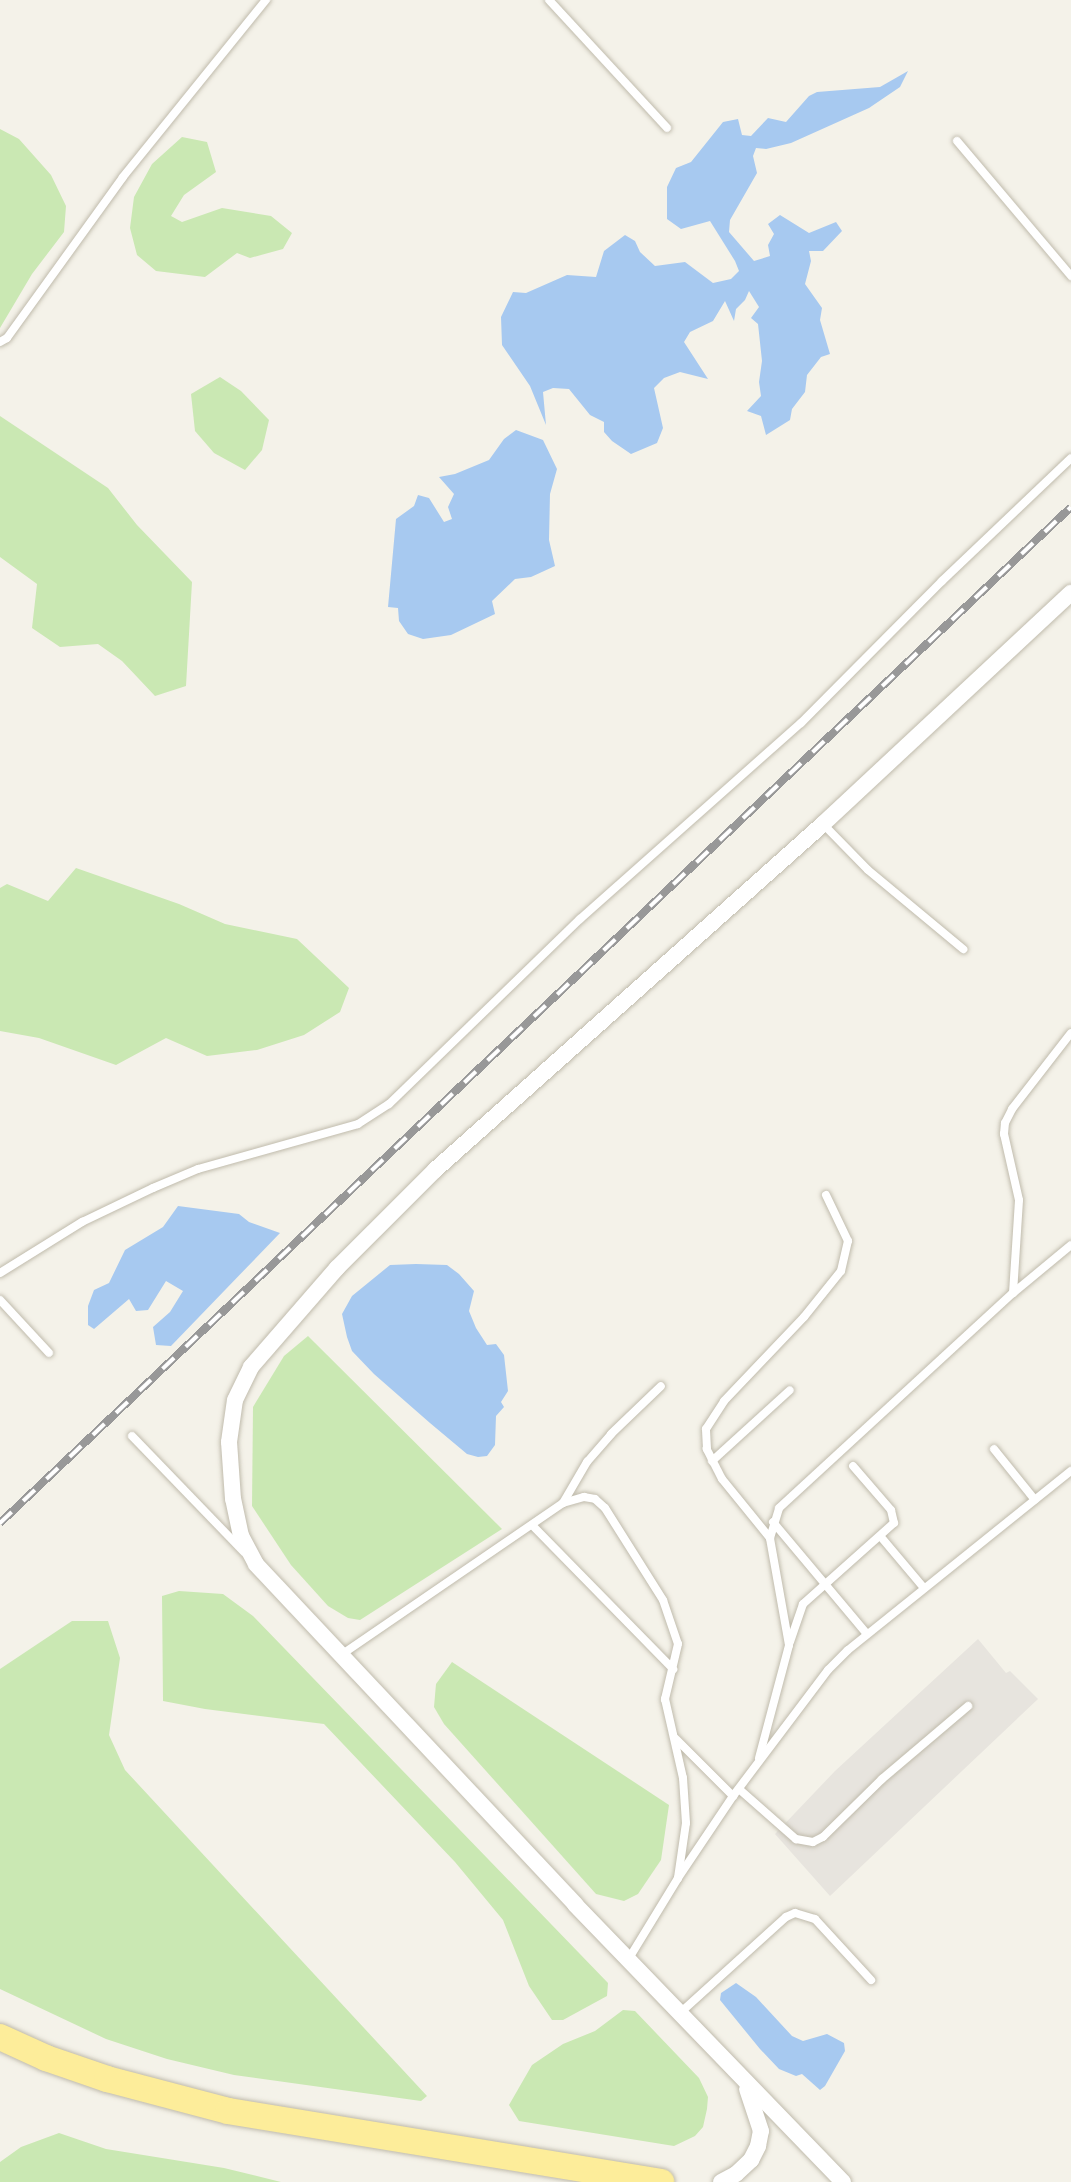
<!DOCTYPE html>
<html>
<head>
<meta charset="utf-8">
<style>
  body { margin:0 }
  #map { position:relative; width:1071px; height:2182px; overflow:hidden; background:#f4f2e9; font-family:"Fira Sans Condensed",sans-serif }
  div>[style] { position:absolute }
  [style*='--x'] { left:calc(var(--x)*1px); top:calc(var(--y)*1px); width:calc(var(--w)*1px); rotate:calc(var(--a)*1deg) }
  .industrial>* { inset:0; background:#e7e4de }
  .green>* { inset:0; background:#cae8b3 }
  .water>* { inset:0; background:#a7c9f0 }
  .roads { filter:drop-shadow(0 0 2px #c0bbac) drop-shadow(0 0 2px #c0bbac) }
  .service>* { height:8px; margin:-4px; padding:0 4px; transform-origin:4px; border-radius:4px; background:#fff }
  .minor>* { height:16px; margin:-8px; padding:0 8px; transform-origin:8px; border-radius:8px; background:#fff }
  .primary>* { height:26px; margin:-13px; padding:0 13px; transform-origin:13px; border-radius:13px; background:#fded9a }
  .rail>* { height:8px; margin-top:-4px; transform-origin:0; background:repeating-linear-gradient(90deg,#fff 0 16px,#989898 0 32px); box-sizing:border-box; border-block:2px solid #989898 }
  span { translate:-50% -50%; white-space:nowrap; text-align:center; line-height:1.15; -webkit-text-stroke:7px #fff; paint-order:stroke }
</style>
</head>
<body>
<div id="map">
  <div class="industrial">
    <div style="clip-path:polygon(978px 1639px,1006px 1673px,1010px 1671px,1038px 1699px,830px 1896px,775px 1834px,835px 1771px)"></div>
  </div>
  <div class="green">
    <div style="clip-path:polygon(0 129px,19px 139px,51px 175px,66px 206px,64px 232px,32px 274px,0 328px)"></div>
    <div style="clip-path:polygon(182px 137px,207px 142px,216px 172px,184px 195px,171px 216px,182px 222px,222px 208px,271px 216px,292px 233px,283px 249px,250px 258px,237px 253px,205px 277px,156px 271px,137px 255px,130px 228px,134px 197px,152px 164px)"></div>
    <div style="clip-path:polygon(220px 377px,241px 391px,269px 420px,262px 450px,245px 470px,214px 453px,195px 431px,191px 394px)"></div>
    <div style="clip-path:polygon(0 416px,108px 488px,137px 525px,192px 582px,186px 686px,155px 696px,122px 661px,98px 644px,60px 647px,32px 628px,37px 584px,0 557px)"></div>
    <div style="clip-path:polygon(76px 868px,179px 904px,225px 924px,297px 939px,349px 988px,340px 1012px,304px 1035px,257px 1050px,207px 1056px,166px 1038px,116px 1065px,39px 1038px,0 1031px,0 888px,7px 884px,48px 901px)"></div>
    <div style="clip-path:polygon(308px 1336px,502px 1529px,360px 1620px,348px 1618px,328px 1606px,291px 1565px,252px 1506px,253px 1407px,284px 1356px)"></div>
    <div style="clip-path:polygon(179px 1591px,223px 1594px,253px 1616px,608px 1983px,607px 1996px,563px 2020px,552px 2020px,529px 1986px,503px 1920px,455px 1862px,324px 1724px,205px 1709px,163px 1701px,162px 1596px)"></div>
    <div style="clip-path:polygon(72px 1621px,108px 1621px,120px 1658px,109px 1735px,125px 1770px,427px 2096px,421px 2101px,234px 2075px,167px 2059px,106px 2039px,0 1989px,0 1669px)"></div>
    <div style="clip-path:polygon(452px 1662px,669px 1805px,661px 1860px,638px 1894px,624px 1901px,596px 1894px,444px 1724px,434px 1707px,436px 1684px)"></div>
    <div style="clip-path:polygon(623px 2010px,635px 2011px,699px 2078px,708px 2097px,707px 2109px,703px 2127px,695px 2136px,674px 2146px,519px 2121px,509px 2105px,532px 2065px,563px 2044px,595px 2031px)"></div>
    <div style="clip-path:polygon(59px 2133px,106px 2149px,224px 2168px,281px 2182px,0 2182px,0 2162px,21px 2147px)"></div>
  </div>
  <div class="water">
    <div style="clip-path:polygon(908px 71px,900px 87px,869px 108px,791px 143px,766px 149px,756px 148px,753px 156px,757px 173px,730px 220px,729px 232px,754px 261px,770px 256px,768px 245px,774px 234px,768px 224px,780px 215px,809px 233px,836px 222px,842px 231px,823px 251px,809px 251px,811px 261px,805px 284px,822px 308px,820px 320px,830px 354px,821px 357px,807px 375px,805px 392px,792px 409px,790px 420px,766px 435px,761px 416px,747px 411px,761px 396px,759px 382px,762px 361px,758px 324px,751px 318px,759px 307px,749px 291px,745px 300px,736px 309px,734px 321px,725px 301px,713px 321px,690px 332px,684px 342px,708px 379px,680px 372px,664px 378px,654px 388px,663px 428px,657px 443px,631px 454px,612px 441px,604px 432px,604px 422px,590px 415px,569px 389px,553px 388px,543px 392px,546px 425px,530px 386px,502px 345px,501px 317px,513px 292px,526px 293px,567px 275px,596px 277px,604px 251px,625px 235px,635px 241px,640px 252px,655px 266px,685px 262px,713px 283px,731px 279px,739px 271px,735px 261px,710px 221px,681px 229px,667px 219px,667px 187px,676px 168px,691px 162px,723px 122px,738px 119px,742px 135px,751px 136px,768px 118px,786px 122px,809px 96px,817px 92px,880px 87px)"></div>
    <div style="clip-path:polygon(516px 430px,543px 440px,557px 469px,550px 494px,549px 540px,555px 566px,531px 577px,515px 579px,492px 601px,495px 614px,451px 635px,423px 639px,408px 634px,399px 621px,398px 608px,388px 607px,396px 519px,414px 506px,418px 495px,429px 498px,444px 522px,452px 519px,448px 507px,454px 494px,439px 477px,455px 474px,489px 460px,504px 439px)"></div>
    <div style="clip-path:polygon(178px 1206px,239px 1214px,249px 1222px,280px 1233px,171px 1346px,156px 1345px,153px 1327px,170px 1312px,183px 1291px,166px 1281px,148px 1310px,136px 1311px,129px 1299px,94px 1329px,88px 1325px,88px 1306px,94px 1290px,109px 1283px,125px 1250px,163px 1227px)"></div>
    <div style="clip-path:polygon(416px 1264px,447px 1265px,459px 1274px,474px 1291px,469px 1311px,476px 1328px,487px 1345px,496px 1344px,504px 1355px,508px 1391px,501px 1402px,504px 1407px,496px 1416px,495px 1445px,487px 1456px,478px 1457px,467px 1454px,430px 1423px,374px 1374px,352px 1351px,347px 1337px,342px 1314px,352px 1296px,390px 1265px)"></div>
    <div style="clip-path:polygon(736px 1983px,756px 1997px,792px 2036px,803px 2041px,827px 2034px,844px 2043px,845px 2051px,825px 2086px,820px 2090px,802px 2074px,796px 2076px,779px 2069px,760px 2049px,720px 2000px,721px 1993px)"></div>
  </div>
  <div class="roads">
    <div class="service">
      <div style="--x:549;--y:0;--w:174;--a:47.3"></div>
      <div style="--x:957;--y:141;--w:177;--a:49.8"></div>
      <div style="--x:0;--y:342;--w:8;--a:-30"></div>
      <div style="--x:7;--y:338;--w:198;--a:-54.2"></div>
      <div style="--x:123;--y:177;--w:228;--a:-51.1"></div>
      <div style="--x:823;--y:824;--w:64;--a:45.6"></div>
      <div style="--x:868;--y:870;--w:124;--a:39.7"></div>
      <div style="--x:0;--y:1273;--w:97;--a:-31.9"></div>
      <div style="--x:82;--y:1222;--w:79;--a:-25.6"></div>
      <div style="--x:153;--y:1188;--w:49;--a:-22.9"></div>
      <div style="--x:198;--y:1169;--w:166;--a:-15.7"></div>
      <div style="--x:358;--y:1124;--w:37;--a:-33"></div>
      <div style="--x:389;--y:1104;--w:266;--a:-44.1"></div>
      <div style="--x:580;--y:919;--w:295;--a:-41.6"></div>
      <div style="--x:801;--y:723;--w:200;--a:-45.2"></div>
      <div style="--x:942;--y:581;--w:178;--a:-43.6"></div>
      <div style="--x:1013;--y:1293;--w:93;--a:-86.3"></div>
      <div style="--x:1019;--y:1200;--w:68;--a:-102.8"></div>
      <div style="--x:1004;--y:1134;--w:11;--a:-85"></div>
      <div style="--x:1005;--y:1123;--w:16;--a:-63"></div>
      <div style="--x:1012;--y:1109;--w:96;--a:-52.2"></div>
      <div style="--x:0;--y:1300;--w:72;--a:47.2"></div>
      <div style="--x:132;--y:1436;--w:161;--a:46"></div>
      <div style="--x:994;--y:1449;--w:65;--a:51.2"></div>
      <div style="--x:712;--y:1461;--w:105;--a:-42.3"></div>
      <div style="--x:563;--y:1503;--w:48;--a:-59.7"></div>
      <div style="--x:587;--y:1462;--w:37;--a:-49"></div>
      <div style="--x:611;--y:1434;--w:69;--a:-43.8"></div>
      <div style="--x:773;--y:1522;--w:146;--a:50"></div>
      <div style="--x:532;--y:1525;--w:202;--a:45.6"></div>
      <div style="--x:881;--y:1537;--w:67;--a:49.9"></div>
      <div style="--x:770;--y:1538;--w:76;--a:-129.1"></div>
      <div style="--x:722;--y:1479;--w:34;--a:-117"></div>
      <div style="--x:707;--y:1449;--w:20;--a:-93"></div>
      <div style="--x:706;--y:1429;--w:33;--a:-57"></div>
      <div style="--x:724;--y:1401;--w:116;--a:-46.4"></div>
      <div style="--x:804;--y:1317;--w:59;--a:-51.2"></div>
      <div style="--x:841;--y:1271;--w:31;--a:-77"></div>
      <div style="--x:848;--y:1241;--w:51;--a:-115.6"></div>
      <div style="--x:790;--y:1642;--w:40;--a:-71.1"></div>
      <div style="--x:803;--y:1604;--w:122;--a:-41.7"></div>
      <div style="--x:894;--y:1523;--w:13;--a:-103"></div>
      <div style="--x:891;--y:1510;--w:58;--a:-130.8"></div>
      <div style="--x:341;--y:1655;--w:269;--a:-34.4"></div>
      <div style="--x:563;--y:1503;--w:22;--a:-16"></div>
      <div style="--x:584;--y:1497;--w:11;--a:10"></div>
      <div style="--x:595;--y:1499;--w:13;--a:42"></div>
      <div style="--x:605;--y:1508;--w:109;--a:57.8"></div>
      <div style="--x:663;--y:1600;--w:46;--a:71.2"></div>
      <div style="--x:678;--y:1644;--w:57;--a:103.3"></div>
      <div style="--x:665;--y:1699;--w:81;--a:77.2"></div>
      <div style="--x:683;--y:1778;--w:45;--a:86.2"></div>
      <div style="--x:686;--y:1823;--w:56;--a:98.3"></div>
      <div style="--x:676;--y:1739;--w:81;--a:45"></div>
      <div style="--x:759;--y:1758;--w:117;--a:-75.1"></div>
      <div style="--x:789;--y:1645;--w:109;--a:-100.1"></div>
      <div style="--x:770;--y:1538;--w:31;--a:-73"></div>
      <div style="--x:779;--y:1508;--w:318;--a:-42.6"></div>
      <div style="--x:1013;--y:1293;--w:75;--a:-39.6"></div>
      <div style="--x:739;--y:1789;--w:76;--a:41.3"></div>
      <div style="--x:796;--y:1839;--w:17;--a:10"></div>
      <div style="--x:813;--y:1842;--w:11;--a:-27"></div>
      <div style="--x:823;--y:1837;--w:83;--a:-44.5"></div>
      <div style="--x:882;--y:1779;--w:113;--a:-40.3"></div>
      <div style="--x:628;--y:1960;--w:96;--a:-58.6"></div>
      <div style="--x:678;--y:1878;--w:99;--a:-56.1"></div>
      <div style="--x:733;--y:1796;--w:158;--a:-53"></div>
      <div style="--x:828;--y:1670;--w:28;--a:-45"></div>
      <div style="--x:848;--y:1650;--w:286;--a:-38.8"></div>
      <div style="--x:680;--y:2013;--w:143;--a:-42.2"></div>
      <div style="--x:786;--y:1917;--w:10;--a:-24"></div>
      <div style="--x:795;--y:1913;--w:21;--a:17"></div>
      <div style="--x:815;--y:1919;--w:83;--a:47.4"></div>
    </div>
    <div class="minor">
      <div style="--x:721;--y:2182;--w:17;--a:-28"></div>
      <div style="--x:736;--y:2174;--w:21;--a:-43"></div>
      <div style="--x:751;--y:2160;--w:16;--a:-63"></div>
      <div style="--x:758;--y:2146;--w:15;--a:-79"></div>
      <div style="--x:761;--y:2131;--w:44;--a:-108.4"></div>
      <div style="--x:843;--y:2182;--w:386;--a:-134"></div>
      <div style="--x:575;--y:1904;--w:466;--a:-133.2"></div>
      <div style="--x:256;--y:1564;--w:32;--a:-118"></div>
      <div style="--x:241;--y:1536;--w:38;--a:-102"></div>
      <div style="--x:233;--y:1499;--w:57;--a:-94"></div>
      <div style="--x:229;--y:1442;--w:42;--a:-81.9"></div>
      <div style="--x:235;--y:1400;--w:37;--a:-64"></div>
      <div style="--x:251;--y:1367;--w:131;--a:-49"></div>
      <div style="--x:337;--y:1268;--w:139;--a:-45"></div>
      <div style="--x:435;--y:1170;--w:520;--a:-41.73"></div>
      <div style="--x:823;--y:824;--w:339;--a:-43"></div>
    </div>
    <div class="primary">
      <div style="--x:0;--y:2037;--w:51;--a:24.5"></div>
      <div style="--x:46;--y:2058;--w:65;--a:19"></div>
      <div style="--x:107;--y:2079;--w:125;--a:14.8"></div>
      <div style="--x:228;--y:2111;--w:439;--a:9.3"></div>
    </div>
  </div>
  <div class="rail">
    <div style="--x:0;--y:1523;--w:1476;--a:-43.49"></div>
  </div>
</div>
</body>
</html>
